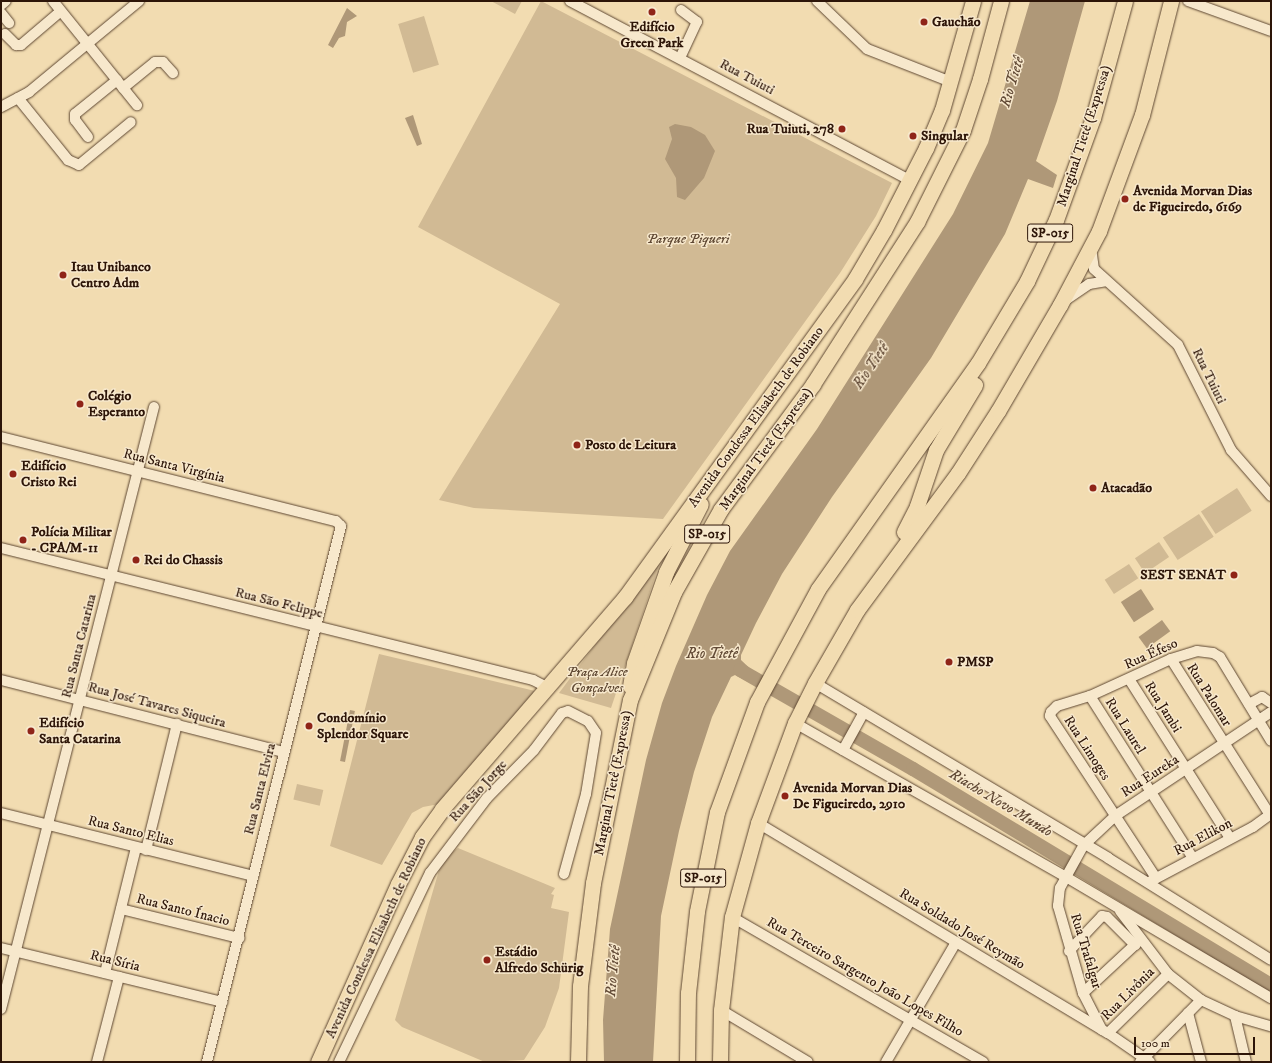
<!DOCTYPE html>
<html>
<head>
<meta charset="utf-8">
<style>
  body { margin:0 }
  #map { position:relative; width:1272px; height:1063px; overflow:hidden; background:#f2dcb1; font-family:"IM FELL DW Pica",serif }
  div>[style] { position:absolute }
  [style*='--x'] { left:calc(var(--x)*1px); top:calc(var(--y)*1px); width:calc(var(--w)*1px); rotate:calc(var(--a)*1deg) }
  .green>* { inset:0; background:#d1ba94; transform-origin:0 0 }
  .water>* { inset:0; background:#af9878; transform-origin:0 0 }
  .river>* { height:14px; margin:-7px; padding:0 7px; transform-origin:7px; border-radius:7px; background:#af9878 }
  .roads { filter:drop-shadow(0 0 1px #5e4732) drop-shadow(0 0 1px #5e4732) }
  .minor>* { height:10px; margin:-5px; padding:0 5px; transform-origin:5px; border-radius:5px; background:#f7e8cc }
  .highway>* { height:15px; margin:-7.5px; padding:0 7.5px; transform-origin:7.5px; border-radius:7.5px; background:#f2dcb1 }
  .dots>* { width:11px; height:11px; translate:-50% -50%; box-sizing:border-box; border:2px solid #f7e8cc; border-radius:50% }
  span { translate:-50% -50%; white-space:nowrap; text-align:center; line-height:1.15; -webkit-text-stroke:3px #f7e8cc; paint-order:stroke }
  .shield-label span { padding:1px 3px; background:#f7e8cc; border:1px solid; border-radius:3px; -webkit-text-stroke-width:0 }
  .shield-label { font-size:13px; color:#2d1508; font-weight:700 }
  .poi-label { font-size:14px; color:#2d1508; font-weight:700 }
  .left { translate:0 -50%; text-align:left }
  .right { translate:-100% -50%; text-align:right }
  .street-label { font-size:14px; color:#2d1508 }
  .park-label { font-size:14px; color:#5e4732; font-style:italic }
  .water-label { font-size:15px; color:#614935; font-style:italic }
  .frame { position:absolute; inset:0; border:2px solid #2d1508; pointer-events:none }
  .scale { position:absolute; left:1134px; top:1037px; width:121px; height:18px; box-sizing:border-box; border:2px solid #2d1508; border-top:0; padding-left:5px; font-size:12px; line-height:14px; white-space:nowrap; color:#2d1508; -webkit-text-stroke:3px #f7e8cc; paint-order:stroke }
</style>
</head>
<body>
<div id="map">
  <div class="green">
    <div style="clip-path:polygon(491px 1px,522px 1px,515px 14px)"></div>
    <div style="clip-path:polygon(541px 1px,892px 183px,876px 216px,840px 273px,663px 519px,474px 508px,439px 500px,560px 304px,418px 227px)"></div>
    <div style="left:424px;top:16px;width:51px;height:27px;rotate:73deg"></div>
    <div style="left:1237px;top:488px;width:27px;height:43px;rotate:57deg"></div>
    <div style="left:1199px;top:514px;width:27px;height:43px;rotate:57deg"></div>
    <div style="left:1159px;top:542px;width:18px;height:29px;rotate:56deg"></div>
    <div style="clip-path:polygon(662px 556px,611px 708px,559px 693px)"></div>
    <div style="left:1129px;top:564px;width:17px;height:29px;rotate:57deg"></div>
    <div style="clip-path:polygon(379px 654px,535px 691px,439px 804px,423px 807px,412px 813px,382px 865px,330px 846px)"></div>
    <div style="left:297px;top:784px;width:27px;height:16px;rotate:13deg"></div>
    <div style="clip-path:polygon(458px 848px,555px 888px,551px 894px,554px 895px,551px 908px,569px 912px,559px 988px,545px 1027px,524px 1060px,485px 1062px,402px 1027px,395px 1020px,440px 867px,447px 856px)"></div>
  </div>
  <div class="water">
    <div style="clip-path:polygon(1030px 1px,1085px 1px,1057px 101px,1036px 161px,1057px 175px,1053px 188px,1028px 179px,1005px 234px,931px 358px,832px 497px,782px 574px,756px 623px,741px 655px,741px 660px,758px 676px,754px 685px,735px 675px,731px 677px,712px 717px,694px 772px,679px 831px,661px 916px,653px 1062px,604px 1062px,603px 1020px,610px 929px,646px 760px,662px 703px,676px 666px,707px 595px,730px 551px,817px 429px,953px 214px,988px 143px)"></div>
    <div style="clip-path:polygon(347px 8px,357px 16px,347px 22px,345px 36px,339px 38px,333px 48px,328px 45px)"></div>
    <div style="clip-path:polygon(413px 115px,422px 144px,417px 146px,405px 118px)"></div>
    <div style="clip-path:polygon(675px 124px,691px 127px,705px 135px,715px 151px,704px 178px,685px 200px,677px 197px,676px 178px,665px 159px,672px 139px,669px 127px)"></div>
    <div style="left:1141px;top:589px;width:24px;height:24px;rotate:57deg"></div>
    <div style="left:1162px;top:620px;width:14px;height:29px;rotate:54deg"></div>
    <div style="left:350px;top:710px;width:5px;height:52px;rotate:11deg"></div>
  </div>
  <div class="river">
    <div style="--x:740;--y:670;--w:199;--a:29.8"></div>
    <div style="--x:913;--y:769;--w:418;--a:31.1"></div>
  </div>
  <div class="roads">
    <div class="minor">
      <div style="--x:53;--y:1;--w:134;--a:51.1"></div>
      <div style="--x:570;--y:1;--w:384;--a:27.8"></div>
      <div style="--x:817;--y:1;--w:69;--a:43.8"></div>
      <div style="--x:867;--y:49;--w:90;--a:21.4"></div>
      <div style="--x:1188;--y:1;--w:88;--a:19.9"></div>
      <div style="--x:1;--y:5;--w:6;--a:-39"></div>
      <div style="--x:1;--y:13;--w:13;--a:51"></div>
      <div style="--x:5;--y:34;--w:16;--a:45"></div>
      <div style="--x:16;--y:45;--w:5;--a:0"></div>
      <div style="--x:21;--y:45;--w:52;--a:-40.4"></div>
      <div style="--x:680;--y:58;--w:40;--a:-65"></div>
      <div style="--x:697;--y:22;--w:20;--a:-143"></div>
      <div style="--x:123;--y:88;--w:41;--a:-39.1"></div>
      <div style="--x:155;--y:62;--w:8;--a:0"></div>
      <div style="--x:163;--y:62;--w:15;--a:48"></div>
      <div style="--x:18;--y:98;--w:80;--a:51.1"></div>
      <div style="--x:68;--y:160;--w:12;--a:24"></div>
      <div style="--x:79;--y:165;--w:67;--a:-39.6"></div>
      <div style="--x:1;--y:107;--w:32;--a:-28"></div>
      <div style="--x:29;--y:92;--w:143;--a:-39.6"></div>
      <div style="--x:88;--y:137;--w:21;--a:-127"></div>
      <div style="--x:75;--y:120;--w:6;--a:-90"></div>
      <div style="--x:75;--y:114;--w:54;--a:-39"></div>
      <div style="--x:1091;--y:248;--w:21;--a:82"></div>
      <div style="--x:1094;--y:269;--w:113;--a:42.1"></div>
      <div style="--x:1178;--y:345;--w:118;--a:63.2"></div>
      <div style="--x:1231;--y:450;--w:61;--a:49"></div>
      <div style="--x:1067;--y:299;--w:27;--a:-34"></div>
      <div style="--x:1089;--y:284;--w:18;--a:-9"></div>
      <div style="--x:1;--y:437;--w:345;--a:14.1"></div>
      <div style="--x:336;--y:521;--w:7;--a:45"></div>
      <div style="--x:341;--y:526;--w:552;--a:104.04"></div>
      <div style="--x:1;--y:548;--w:548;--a:13.93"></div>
      <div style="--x:533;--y:680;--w:18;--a:27"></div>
      <div style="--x:1171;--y:659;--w:185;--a:57.6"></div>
      <div style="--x:1129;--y:679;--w:188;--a:57.6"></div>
      <div style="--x:1;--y:680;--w:291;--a:14.3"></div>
      <div style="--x:815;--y:683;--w:341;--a:30.8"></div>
      <div style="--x:1108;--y:858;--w:192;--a:32"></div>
      <div style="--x:1090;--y:696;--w:192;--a:57.6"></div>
      <div style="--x:1249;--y:704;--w:15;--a:-28"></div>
      <div style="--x:1262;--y:697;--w:11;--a:34"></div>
      <div style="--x:795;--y:723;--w:312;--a:29.6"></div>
      <div style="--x:1066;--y:877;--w:238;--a:30.6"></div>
      <div style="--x:843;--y:750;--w:43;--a:-61.1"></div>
      <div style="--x:1;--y:813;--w:260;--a:14"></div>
      <div style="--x:758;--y:823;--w:408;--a:31"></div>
      <div style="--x:1108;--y:1033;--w:51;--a:34.6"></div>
      <div style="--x:146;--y:850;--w:130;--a:-76.2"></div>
      <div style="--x:1156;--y:878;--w:194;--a:-123.2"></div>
      <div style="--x:1050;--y:716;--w:4;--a:-76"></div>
      <div style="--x:1051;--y:712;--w:8;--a:-45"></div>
      <div style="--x:1057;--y:706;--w:34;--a:-17"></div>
      <div style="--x:1090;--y:696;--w:89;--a:-24.6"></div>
      <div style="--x:1171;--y:659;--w:27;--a:-17"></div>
      <div style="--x:1197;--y:651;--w:16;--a:7"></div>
      <div style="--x:1213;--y:653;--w:8;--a:30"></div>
      <div style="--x:1220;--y:657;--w:98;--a:58.7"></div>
      <div style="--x:1151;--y:881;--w:115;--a:-27.9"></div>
      <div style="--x:1253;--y:827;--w:22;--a:-36"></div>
      <div style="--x:121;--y:909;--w:122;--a:13.8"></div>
      <div style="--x:1120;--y:911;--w:79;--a:52.7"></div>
      <div style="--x:1168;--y:974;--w:42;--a:38.2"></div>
      <div style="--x:1201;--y:1000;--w:38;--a:25"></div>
      <div style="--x:1235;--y:1016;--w:37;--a:16"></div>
      <div style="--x:732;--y:917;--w:290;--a:30"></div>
      <div style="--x:1;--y:948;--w:228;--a:13.7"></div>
      <div style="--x:1069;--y:951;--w:48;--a:-46.7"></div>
      <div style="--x:1102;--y:916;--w:5;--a:11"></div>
      <div style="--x:1107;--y:917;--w:40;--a:45"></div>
      <div style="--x:105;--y:973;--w:129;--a:-76.1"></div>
      <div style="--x:1083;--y:993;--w:76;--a:-42.9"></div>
      <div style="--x:1;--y:1009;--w:621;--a:-75.74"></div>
      <div style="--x:721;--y:1010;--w:101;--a:30.9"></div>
      <div style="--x:1188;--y:1013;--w:51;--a:75.1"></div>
      <div style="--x:1235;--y:1016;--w:47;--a:76.6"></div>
      <div style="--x:1102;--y:1030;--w:42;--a:-117.2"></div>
      <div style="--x:1083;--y:993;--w:91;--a:-106"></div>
      <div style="--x:1058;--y:906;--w:18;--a:-84"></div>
      <div style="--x:1060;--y:888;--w:13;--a:-61"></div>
      <div style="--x:1066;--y:877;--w:37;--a:-61"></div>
      <div style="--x:1084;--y:845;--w:42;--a:-43.1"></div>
      <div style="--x:1115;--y:816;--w:187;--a:-33.7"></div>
      <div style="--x:1108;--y:1033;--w:84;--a:-44.5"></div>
      <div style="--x:97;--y:1062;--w:88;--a:-75.5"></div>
      <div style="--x:339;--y:1062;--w:210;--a:-64.3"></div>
      <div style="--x:430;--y:873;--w:94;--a:-52.8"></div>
      <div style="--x:487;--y:798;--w:67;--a:-45.6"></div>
      <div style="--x:534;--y:750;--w:46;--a:-52.9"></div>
      <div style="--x:562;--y:713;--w:6;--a:-18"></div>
      <div style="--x:568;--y:711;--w:22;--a:27"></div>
      <div style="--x:588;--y:721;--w:14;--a:56"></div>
      <div style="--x:596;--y:733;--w:62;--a:99.3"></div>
      <div style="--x:586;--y:794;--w:83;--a:105.4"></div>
      <div style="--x:886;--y:1062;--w:139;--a:-59.7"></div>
      <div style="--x:1140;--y:1062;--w:87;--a:-45.5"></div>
    </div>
    <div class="highway">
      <div style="--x:904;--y:532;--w:29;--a:-63"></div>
      <div style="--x:917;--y:506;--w:59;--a:-71.3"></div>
      <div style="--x:936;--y:450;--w:76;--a:-59"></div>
      <div style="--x:630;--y:686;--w:23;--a:-80"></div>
      <div style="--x:634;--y:663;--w:96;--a:-70.6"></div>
      <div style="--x:666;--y:572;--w:76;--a:-62.8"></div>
      <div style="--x:318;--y:1062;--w:195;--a:-65.8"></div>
      <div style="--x:398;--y:884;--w:53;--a:-62.9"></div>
      <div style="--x:422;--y:837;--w:34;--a:-54"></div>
      <div style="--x:442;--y:809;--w:280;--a:-49.2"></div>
      <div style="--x:625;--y:597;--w:392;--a:-54.1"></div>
      <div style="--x:855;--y:279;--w:57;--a:-59.4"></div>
      <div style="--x:884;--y:230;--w:92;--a:-62.9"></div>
      <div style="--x:926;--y:148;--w:41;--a:-67.2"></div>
      <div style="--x:942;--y:110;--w:113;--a:-74.1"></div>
      <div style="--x:578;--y:1062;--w:76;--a:-88.5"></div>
      <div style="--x:580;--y:986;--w:104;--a:-82.8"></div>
      <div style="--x:593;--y:883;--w:187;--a:-78.6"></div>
      <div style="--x:630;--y:700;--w:117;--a:-67.8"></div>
      <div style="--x:674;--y:592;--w:95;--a:-60.5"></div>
      <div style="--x:721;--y:509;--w:155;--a:-53.6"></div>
      <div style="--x:813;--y:384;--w:193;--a:-57.3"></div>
      <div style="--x:917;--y:222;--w:103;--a:-63.4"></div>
      <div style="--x:963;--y:130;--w:54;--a:-71.6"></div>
      <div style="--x:980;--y:79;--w:81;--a:-74.9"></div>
      <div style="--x:687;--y:1062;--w:69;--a:-89.2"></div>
      <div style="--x:688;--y:993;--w:82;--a:-83.7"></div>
      <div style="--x:697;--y:911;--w:101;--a:-78.6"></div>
      <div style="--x:717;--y:812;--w:117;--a:-70"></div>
      <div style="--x:757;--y:702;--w:128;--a:-61.6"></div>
      <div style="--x:818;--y:589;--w:277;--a:-54.7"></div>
      <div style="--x:978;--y:363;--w:96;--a:-59.1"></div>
      <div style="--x:1027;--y:281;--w:68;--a:-64.6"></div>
      <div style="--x:1056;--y:220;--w:109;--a:-70.1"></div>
      <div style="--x:1093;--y:118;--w:121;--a:-74.7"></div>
      <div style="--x:720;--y:1062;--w:52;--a:-88.9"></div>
      <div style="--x:721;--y:1010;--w:94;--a:-83.3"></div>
      <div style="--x:732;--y:917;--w:98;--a:-74.5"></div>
      <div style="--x:758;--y:823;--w:107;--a:-69.7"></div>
      <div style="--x:795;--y:723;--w:45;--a:-63.4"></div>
      <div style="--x:815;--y:683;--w:84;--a:-60.1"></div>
      <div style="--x:857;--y:610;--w:170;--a:-53.6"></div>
      <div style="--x:958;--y:473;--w:74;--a:-57.2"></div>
      <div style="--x:998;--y:411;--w:123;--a:-59.7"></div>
      <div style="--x:1060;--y:305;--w:84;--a:-62.2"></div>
      <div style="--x:1099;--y:231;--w:124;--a:-69.7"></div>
      <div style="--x:1142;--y:115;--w:118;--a:-75.7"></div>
    </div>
  </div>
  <div class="dots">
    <div style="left:652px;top:12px;background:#8f2418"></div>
    <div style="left:924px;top:22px;background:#8f2418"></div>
    <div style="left:842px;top:129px;background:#8f2418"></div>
    <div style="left:913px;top:136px;background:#8f2418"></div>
    <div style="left:1125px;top:199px;background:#8f2418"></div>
    <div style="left:63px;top:275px;background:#8f2418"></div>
    <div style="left:80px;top:404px;background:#8f2418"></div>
    <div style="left:577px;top:445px;background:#8f2418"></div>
    <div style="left:13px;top:474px;background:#8f2418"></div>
    <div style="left:1093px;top:488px;background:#8f2418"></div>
    <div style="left:23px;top:540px;background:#8f2418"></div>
    <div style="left:136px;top:560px;background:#8f2418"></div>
    <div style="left:1234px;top:575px;background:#8f2418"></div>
    <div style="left:949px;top:662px;background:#8f2418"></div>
    <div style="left:309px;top:726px;background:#8f2418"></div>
    <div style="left:31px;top:731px;background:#8f2418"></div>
    <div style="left:785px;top:796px;background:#8f2418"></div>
    <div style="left:487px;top:960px;background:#8f2418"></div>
  </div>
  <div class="shield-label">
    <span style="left:1050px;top:233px">SP-015</span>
    <span style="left:707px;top:534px">SP-015</span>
    <span style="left:703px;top:878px">SP-015</span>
  </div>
  <div class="poi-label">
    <span class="left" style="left:932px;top:22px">Gauchão</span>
    <span style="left:652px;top:35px">Edifício<br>Green Park</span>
    <span class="right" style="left:834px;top:129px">Rua Tuiuti, 278</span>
    <span class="left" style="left:921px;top:136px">Singular</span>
    <span class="left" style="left:1133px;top:199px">Avenida Morvan Dias<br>de Figueiredo, 6169</span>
    <span class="left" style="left:71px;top:275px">Itau Unibanco<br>Centro Adm</span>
    <span class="left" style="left:88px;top:404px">Colégio<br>Esperanto</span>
    <span class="left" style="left:585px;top:445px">Posto de Leitura</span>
    <span class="left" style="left:21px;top:474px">Edifício<br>Cristo Rei</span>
    <span class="left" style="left:1101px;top:488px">Atacadão</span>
    <span class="left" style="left:31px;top:540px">Polícia Militar<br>- CPA/M-11</span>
    <span class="left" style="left:144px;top:560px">Rei do Chassis</span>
    <span class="right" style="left:1226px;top:575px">SEST SENAT</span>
    <span class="left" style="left:957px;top:662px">PMSP</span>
    <span class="left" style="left:317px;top:726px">Condomínio<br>Splendor Square</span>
    <span class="left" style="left:39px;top:731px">Edifício<br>Santa Catarina</span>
    <span class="left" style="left:793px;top:796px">Avenida Morvan Dias<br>De Figueiredo, 2910</span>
    <span class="left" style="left:495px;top:960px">Estádio<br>Alfredo Schürig</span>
  </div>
  <div class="street-label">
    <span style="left:747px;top:77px;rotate:28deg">Rua Tuiuti</span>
    <span style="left:1084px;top:136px;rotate:-72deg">Marginal Tietê (Expressa)</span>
    <span style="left:1209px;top:376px;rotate:64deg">Rua Tuiuti</span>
    <span style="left:756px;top:417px;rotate:-54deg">Avenida Condessa Elisabeth de Robiano</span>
    <span style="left:766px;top:449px;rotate:-54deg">Marginal Tietê (Expressa)</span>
    <span style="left:174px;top:466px;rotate:14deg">Rua Santa Virgínia</span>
    <span style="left:279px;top:603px;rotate:14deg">Rua São Felippe</span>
    <span style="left:79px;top:646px;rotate:-76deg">Rua Santa Catarina</span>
    <span style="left:1151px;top:654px;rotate:-24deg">Rua Éfeso</span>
    <span style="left:1209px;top:695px;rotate:58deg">Rua Palomar</span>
    <span style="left:157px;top:705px;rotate:15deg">Rua José Tavares Siqueira</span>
    <span style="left:1163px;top:707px;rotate:58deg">Rua Jambi</span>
    <span style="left:1125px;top:726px;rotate:58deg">Rua Laurel</span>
    <span style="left:1087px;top:748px;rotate:57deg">Rua Limoges</span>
    <span style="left:1150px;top:776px;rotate:-33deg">Rua Eureka</span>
    <span style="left:613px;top:783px;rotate:-79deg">Marginal Tietê (Expressa)</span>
    <span style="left:260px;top:789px;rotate:-76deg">Rua Santa Elvira</span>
    <span style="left:478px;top:791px;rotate:-48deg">Rua São Jorge</span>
    <span style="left:131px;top:831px;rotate:14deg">Rua Santo Elias</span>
    <span style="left:1203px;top:837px;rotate:-28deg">Rua Elikon</span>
    <span style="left:183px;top:910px;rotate:14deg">Rua Santo Ínacio</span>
    <span style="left:962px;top:929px;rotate:31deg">Rua Soldado José Reymão</span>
    <span style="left:376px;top:938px;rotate:-65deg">Avenida Condessa Elisabeth de Robiano</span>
    <span style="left:1086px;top:951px;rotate:73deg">Rua Trafalgar</span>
    <span style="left:115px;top:961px;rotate:14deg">Rua Síria</span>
    <span style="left:865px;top:977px;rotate:30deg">Rua Terceiro Sargento João Lopes Filho</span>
    <span style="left:1128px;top:994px;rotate:-45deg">Rua Livônia</span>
  </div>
  <div class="park-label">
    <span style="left:688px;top:239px">Parque Piqueri</span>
    <span style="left:597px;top:680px">Praça Alice<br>Gonçalves</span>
  </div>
  <div class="water-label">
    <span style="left:1012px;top:82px;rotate:-74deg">Rio Tietê</span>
    <span style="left:871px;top:366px;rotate:-56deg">Rio Tietê</span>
    <span style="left:712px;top:654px">Rio Tietê</span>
    <span style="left:1001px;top:803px;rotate:31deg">Riacho Novo Mundo</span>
    <span style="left:613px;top:971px;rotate:-85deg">Rio Tietê</span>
  </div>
  <div class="frame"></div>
  <div class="scale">100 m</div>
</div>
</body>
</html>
